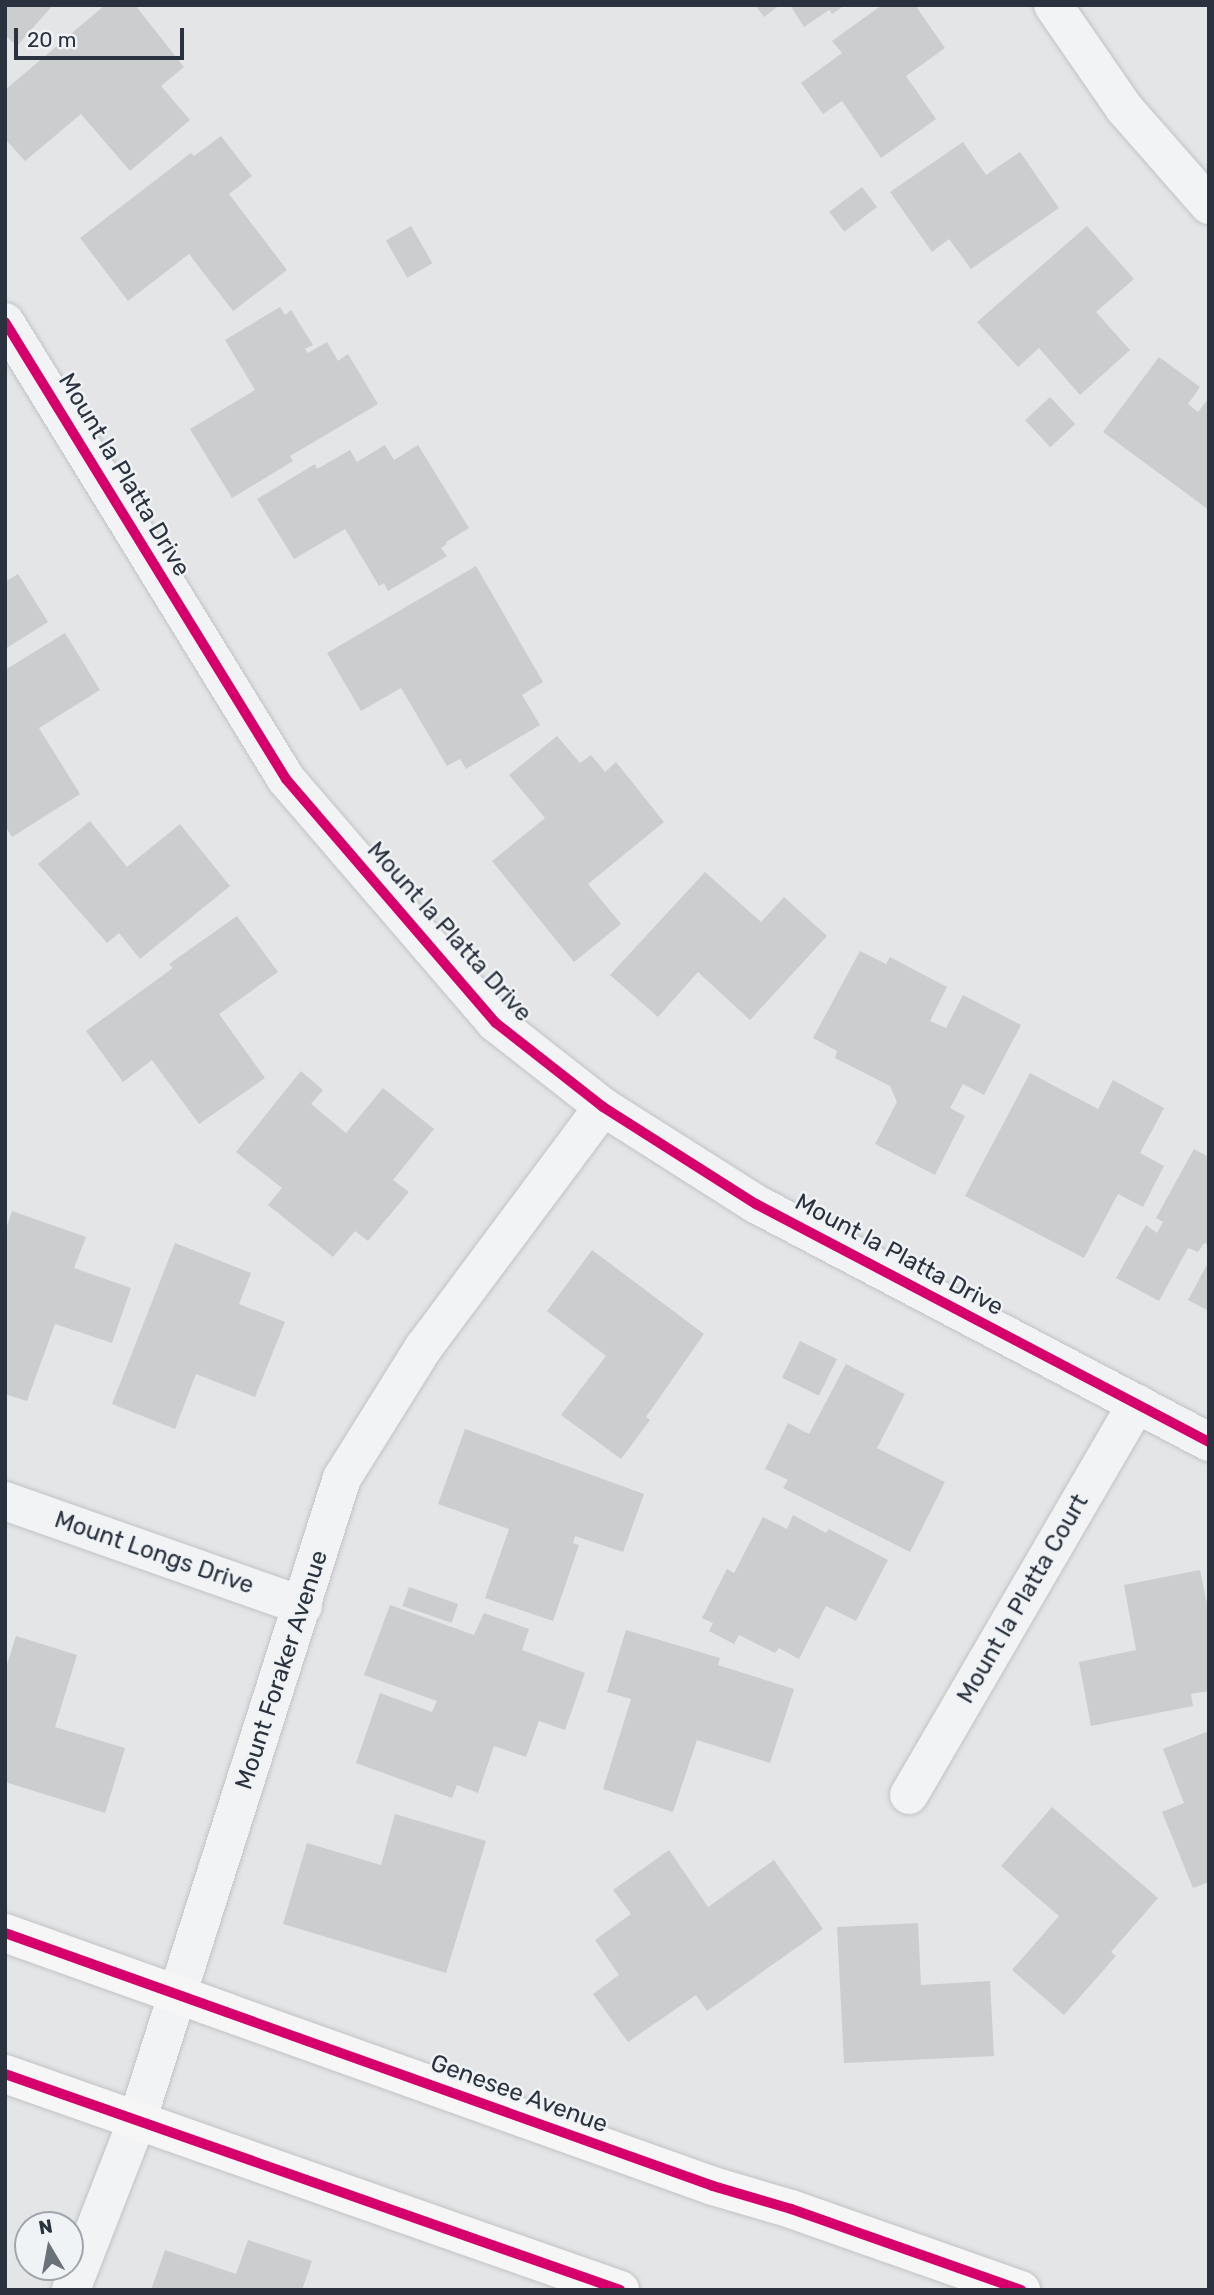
<!DOCTYPE html>
<html>
<head>
<meta charset="utf-8">
<style>
  body { margin:0 }
  #map { position:relative; width:1214px; height:2295px; overflow:hidden; background:#e3e5e7; font-family:Rubik,sans-serif }
  div>[style] { position:absolute }
  [style*='--x'] { left:calc(var(--x)*1px); top:calc(var(--y)*1px); width:calc(var(--w)*1px); rotate:calc(var(--a)*1deg) }
  .building>* { inset:0; background:#cbcdcf; transform-origin:0 0 }
  .roads { filter:drop-shadow(0 0 2px #c1c3c5) drop-shadow(0 0 2px #c1c3c5) }
  .minor>* { height:38px; margin:-19px; padding:0 19px; transform-origin:19px; border-radius:19px; background:#f1f3f4 }
  .major>* { height:38px; margin:-19px; padding:0 19px; transform-origin:19px; border-radius:19px; background:#f6f6f6 }
  .cycleway>* { height:10px; margin:-5px; padding:0 5px; transform-origin:5px; border-radius:5px; background:#d6006c }
  span { translate:-50% -50%; white-space:nowrap; text-align:center; line-height:1.15; -webkit-text-stroke:5px #f0f3f6; paint-order:stroke }
  .street-label { font-size:24px; color:#2a323f }
  .frame { position:absolute; inset:0; border:7px solid #2a323f; pointer-events:none }
  .north { position:absolute; left:14px; top:2211px; width:70px; height:70px; box-sizing:border-box; background:#f0f3f6; border:2px solid #a1a6ad; border-radius:50%; rotate:350deg; font-size:19px; font-weight:700; line-height:28px; text-align:center; color:#2a323f }
  .north::after { content:''; display:block; margin:auto; width:24px; height:32px; background:#6b717a; clip-path:polygon(50% 0,100% 100%,50% 72%,0 100%) }
  .scale { position:absolute; left:14px; top:28px; width:170px; height:32px; box-sizing:border-box; border:4px solid #2a323f; border-top:0; padding-left:9px; font-size:21px; line-height:24px; white-space:nowrap; color:#2a323f; -webkit-text-stroke:5px #f0f3f6; paint-order:stroke }
</style>
</head>
<body>
<div id="map">
  <div class="building">
    <div style="clip-path:polygon(5px 5px,53px 5px,17px 46px,5px 35px)"></div>
    <div style="clip-path:polygon(105px 5px,135px 5px,184px 67px,161px 86px,190px 120px,130px 171px,81px 114px,25px 161px,5px 139px,5px 90px)"></div>
    <div style="clip-path:polygon(755px 5px,780px 5px,764px 17px)"></div>
    <div style="clip-path:polygon(790px 5px,845px 5px,832px 14px,829px 10px,804px 27px)"></div>
    <div style="clip-path:polygon(882px 5px,915px 5px,945px 48px,906px 76px,936px 119px,881px 158px,842px 101px,823px 114px,801px 83px,842px 53px,832px 41px)"></div>
    <div style="clip-path:polygon(221px 136px,252px 176px,229px 194px,287px 270px,233px 311px,189px 254px,128px 301px,80px 238px,191px 153px,194px 156px)"></div>
    <div style="clip-path:polygon(963px 142px,986px 175px,1020px 152px,1059px 208px,971px 269px,949px 239px,932px 252px,890px 192px)"></div>
    <div style="left:862px;top:187px;width:25px;height:41px;rotate:53deg"></div>
    <div style="left:411px;top:226px;width:43px;height:29px;rotate:60deg"></div>
    <div style="clip-path:polygon(1087px 226px,1134px 279px,1096px 312px,1130px 350px,1080px 395px,1039px 348px,1018px 367px,977px 322px)"></div>
    <div style="clip-path:polygon(280px 307px,285px 315px,291px 310px,313px 345px,305px 349px,308px 353px,327px 342px,338px 361px,348px 354px,378px 404px,290px 456px,293px 461px,232px 498px,190px 429px,255px 390px,225px 340px)"></div>
    <div style="clip-path:polygon(1159px 357px,1200px 387px,1188px 404px,1198px 412px,1209px 398px,1209px 510px,1103px 432px)"></div>
    <div style="left:1050px;top:397px;width:37px;height:34px;rotate:47deg"></div>
    <div style="clip-path:polygon(385px 445px,394px 460px,418px 445px,469px 528px,446px 542px,447px 544px,441px 548px,447px 556px,388px 591px,384px 583px,379px 586px,345px 529px,294px 559px,257px 499px,315px 464px,317px 469px,350px 450px,357px 462px)"></div>
    <div style="clip-path:polygon(476px 566px,543px 682px,522px 695px,540px 725px,466px 769px,460px 759px,447px 766px,401px 688px,361px 711px,327px 653px)"></div>
    <div style="clip-path:polygon(18px 574px,48px 622px,5px 649px,5px 582px)"></div>
    <div style="clip-path:polygon(65px 633px,100px 690px,39px 728px,80px 794px,12px 837px,5px 826px,5px 670px)"></div>
    <div style="clip-path:polygon(557px 736px,580px 763px,591px 755px,605px 772px,616px 762px,664px 822px,588px 884px,621px 924px,574px 962px,492px 861px,545px 818px,509px 775px)"></div>
    <div style="clip-path:polygon(90px 821px,127px 867px,180px 824px,230px 886px,140px 959px,119px 933px,107px 943px,38px 864px)"></div>
    <div style="clip-path:polygon(705px 872px,761px 922px,784px 897px,827px 936px,750px 1020px,698px 972px,658px 1017px,610px 975px)"></div>
    <div style="clip-path:polygon(237px 916px,278px 972px,219px 1014px,265px 1078px,199px 1124px,152px 1060px,123px 1082px,86px 1031px,173px 968px,169px 964px)"></div>
    <div style="clip-path:polygon(860px 951px,886px 964px,890px 957px,947px 987px,930px 1021px,946px 1028px,963px 995px,1021px 1025px,984px 1095px,963px 1084px,950px 1108px,965px 1116px,935px 1175px,875px 1144px,897px 1102px,890px 1086px,835px 1058px,837px 1051px,813px 1038px)"></div>
    <div style="clip-path:polygon(301px 1071px,323px 1090px,311px 1104px,346px 1133px,383px 1088px,434px 1129px,393px 1180px,409px 1192px,368px 1241px,355px 1231px,333px 1257px,268px 1205px,282px 1188px,236px 1152px)"></div>
    <div style="clip-path:polygon(1030px 1073px,1098px 1109px,1113px 1080px,1164px 1108px,1140px 1153px,1164px 1166px,1143px 1207px,1118px 1194px,1084px 1258px,965px 1196px)"></div>
    <div style="clip-path:polygon(1194px 1149px,1209px 1157px,1209px 1245px,1204px 1243px,1198px 1252px,1188px 1248px,1159px 1301px,1116px 1278px,1146px 1225px,1157px 1233px,1163px 1222px,1156px 1218px)"></div>
    <div style="clip-path:polygon(12px 1211px,86px 1237px,74px 1268px,131px 1288px,112px 1343px,55px 1324px,27px 1401px,5px 1394px,5px 1232px)"></div>
    <div style="clip-path:polygon(175px 1243px,251px 1273px,239px 1304px,285px 1322px,255px 1397px,196px 1374px,175px 1429px,112px 1404px)"></div>
    <div style="clip-path:polygon(592px 1250px,704px 1334px,646px 1417px,650px 1420px,621px 1459px,561px 1415px,606px 1356px,547px 1311px)"></div>
    <div style="clip-path:polygon(1209px 1261px,1209px 1311px,1188px 1300px)"></div>
    <div style="left:800px;top:1341px;width:41px;height:41px;rotate:26deg"></div>
    <div style="clip-path:polygon(846px 1364px,905px 1394px,877px 1448px,945px 1482px,910px 1552px,783px 1488px,788px 1480px,765px 1469px,788px 1423px,809px 1434px)"></div>
    <div style="clip-path:polygon(465px 1429px,644px 1494px,623px 1552px,575px 1536px,573px 1543px,579px 1545px,553px 1621px,485px 1598px,509px 1529px,438px 1504px)"></div>
    <div style="clip-path:polygon(793px 1515px,826px 1533px,829px 1529px,888px 1560px,856px 1621px,826px 1606px,799px 1659px,779px 1648px,775px 1653px,739px 1635px,734px 1644px,709px 1631px,713px 1623px,702px 1618px,727px 1569px,734px 1573px,763px 1517px,787px 1529px)"></div>
    <div style="clip-path:polygon(1200px 1570px,1209px 1614px,1209px 1691px,1191px 1694px,1193px 1706px,1091px 1726px,1079px 1662px,1136px 1650px,1124px 1585px)"></div>
    <div style="left:409px;top:1587px;width:52px;height:20px;rotate:19deg"></div>
    <div style="clip-path:polygon(390px 1605px,474px 1635px,484px 1613px,529px 1629px,522px 1650px,585px 1673px,565px 1730px,539px 1721px,526px 1757px,494px 1746px,478px 1793px,457px 1785px,452px 1798px,356px 1763px,380px 1693px,432px 1712px,437px 1701px,364px 1675px)"></div>
    <div style="clip-path:polygon(626px 1630px,720px 1658px,718px 1665px,794px 1689px,770px 1763px,697px 1740px,673px 1812px,603px 1789px,631px 1699px,607px 1692px)"></div>
    <div style="clip-path:polygon(16px 1636px,77px 1655px,55px 1727px,125px 1748px,105px 1813px,5px 1782px,5px 1671px)"></div>
    <div style="clip-path:polygon(1209px 1731px,1209px 1882px,1193px 1888px,1162px 1812px,1184px 1803px,1163px 1749px)"></div>
    <div style="clip-path:polygon(1052px 1807px,1158px 1898px,1111px 1952px,1116px 1956px,1064px 2015px,1012px 1970px,1059px 1916px,1001px 1866px)"></div>
    <div style="clip-path:polygon(395px 1814px,486px 1841px,446px 1973px,283px 1924px,307px 1843px,381px 1865px)"></div>
    <div style="clip-path:polygon(669px 1850px,708px 1907px,774px 1860px,823px 1929px,707px 2011px,696px 1995px,628px 2042px,593px 1994px,619px 1975px,595px 1940px,631px 1914px,613px 1890px)"></div>
    <div style="clip-path:polygon(918px 1923px,921px 1985px,990px 1981px,994px 2056px,844px 2063px,837px 1927px)"></div>
    <div style="clip-path:polygon(248px 2240px,312px 2261px,302px 2290px,151px 2290px,165px 2250px,236px 2274px)"></div>
  </div>
  <div class="roads">
    <div class="minor">
      <div style="--x:1053;--y:5;--w:125;--a:55.4"></div>
      <div style="--x:1124;--y:108;--w:129;--a:48.8"></div>
      <div style="--x:5;--y:322;--w:536;--a:58.41"></div>
      <div style="--x:286;--y:779;--w:322;--a:49.3"></div>
      <div style="--x:496;--y:1023;--w:136;--a:38.1"></div>
      <div style="--x:603;--y:1107;--w:181;--a:32.4"></div>
      <div style="--x:756;--y:1204;--w:512;--a:27.72"></div>
      <div style="--x:5;--y:1501;--w:316;--a:19.4"></div>
      <div style="--x:909;--y:1795;--w:453;--a:-59.8"></div>
      <div style="--x:71;--y:2290;--w:181;--a:-68.7"></div>
      <div style="--x:137;--y:2121;--w:675;--a:-72.32"></div>
      <div style="--x:342;--y:1478;--w:155;--a:-58"></div>
      <div style="--x:424;--y:1347;--w:299;--a:-53.3"></div>
    </div>
    <div class="major">
      <div style="--x:5;--y:1933;--w:752;--a:19.66"></div>
      <div style="--x:713;--y:2186;--w:81;--a:16.4"></div>
      <div style="--x:791;--y:2209;--w:244;--a:19.4"></div>
      <div style="--x:5;--y:2074;--w:652;--a:19.35"></div>
    </div>
  </div>
  <div class="cycleway">
    <div style="--x:5;--y:322;--w:536;--a:58.41"></div>
    <div style="--x:286;--y:779;--w:322;--a:49.3"></div>
    <div style="--x:496;--y:1023;--w:136;--a:38.1"></div>
    <div style="--x:603;--y:1107;--w:181;--a:32.4"></div>
    <div style="--x:756;--y:1204;--w:512;--a:27.72"></div>
    <div style="--x:5;--y:1933;--w:752;--a:19.66"></div>
    <div style="--x:713;--y:2186;--w:81;--a:16.4"></div>
    <div style="--x:791;--y:2209;--w:244;--a:19.4"></div>
    <div style="--x:5;--y:2074;--w:652;--a:19.35"></div>
  </div>
  <div class="street-label">
    <span style="left:124px;top:475px;rotate:59deg">Mount la Platta Drive</span>
    <span style="left:449px;top:932px;rotate:48deg">Mount la Platta Drive</span>
    <span style="left:899px;top:1255px;rotate:28deg">Mount la Platta Drive</span>
    <span style="left:154px;top:1553px;rotate:19deg">Mount Longs Drive</span>
    <span style="left:1023px;top:1599px;rotate:-60deg">Mount la Platta Court</span>
    <span style="left:282px;top:1670px;rotate:-72deg">Mount Foraker Avenue</span>
    <span style="left:519px;top:2094px;rotate:20deg">Genesee Avenue</span>
  </div>
  <div class="frame"></div>
  <div class="north">N</div>
  <div class="scale">20 m</div>
</div>
</body>
</html>
